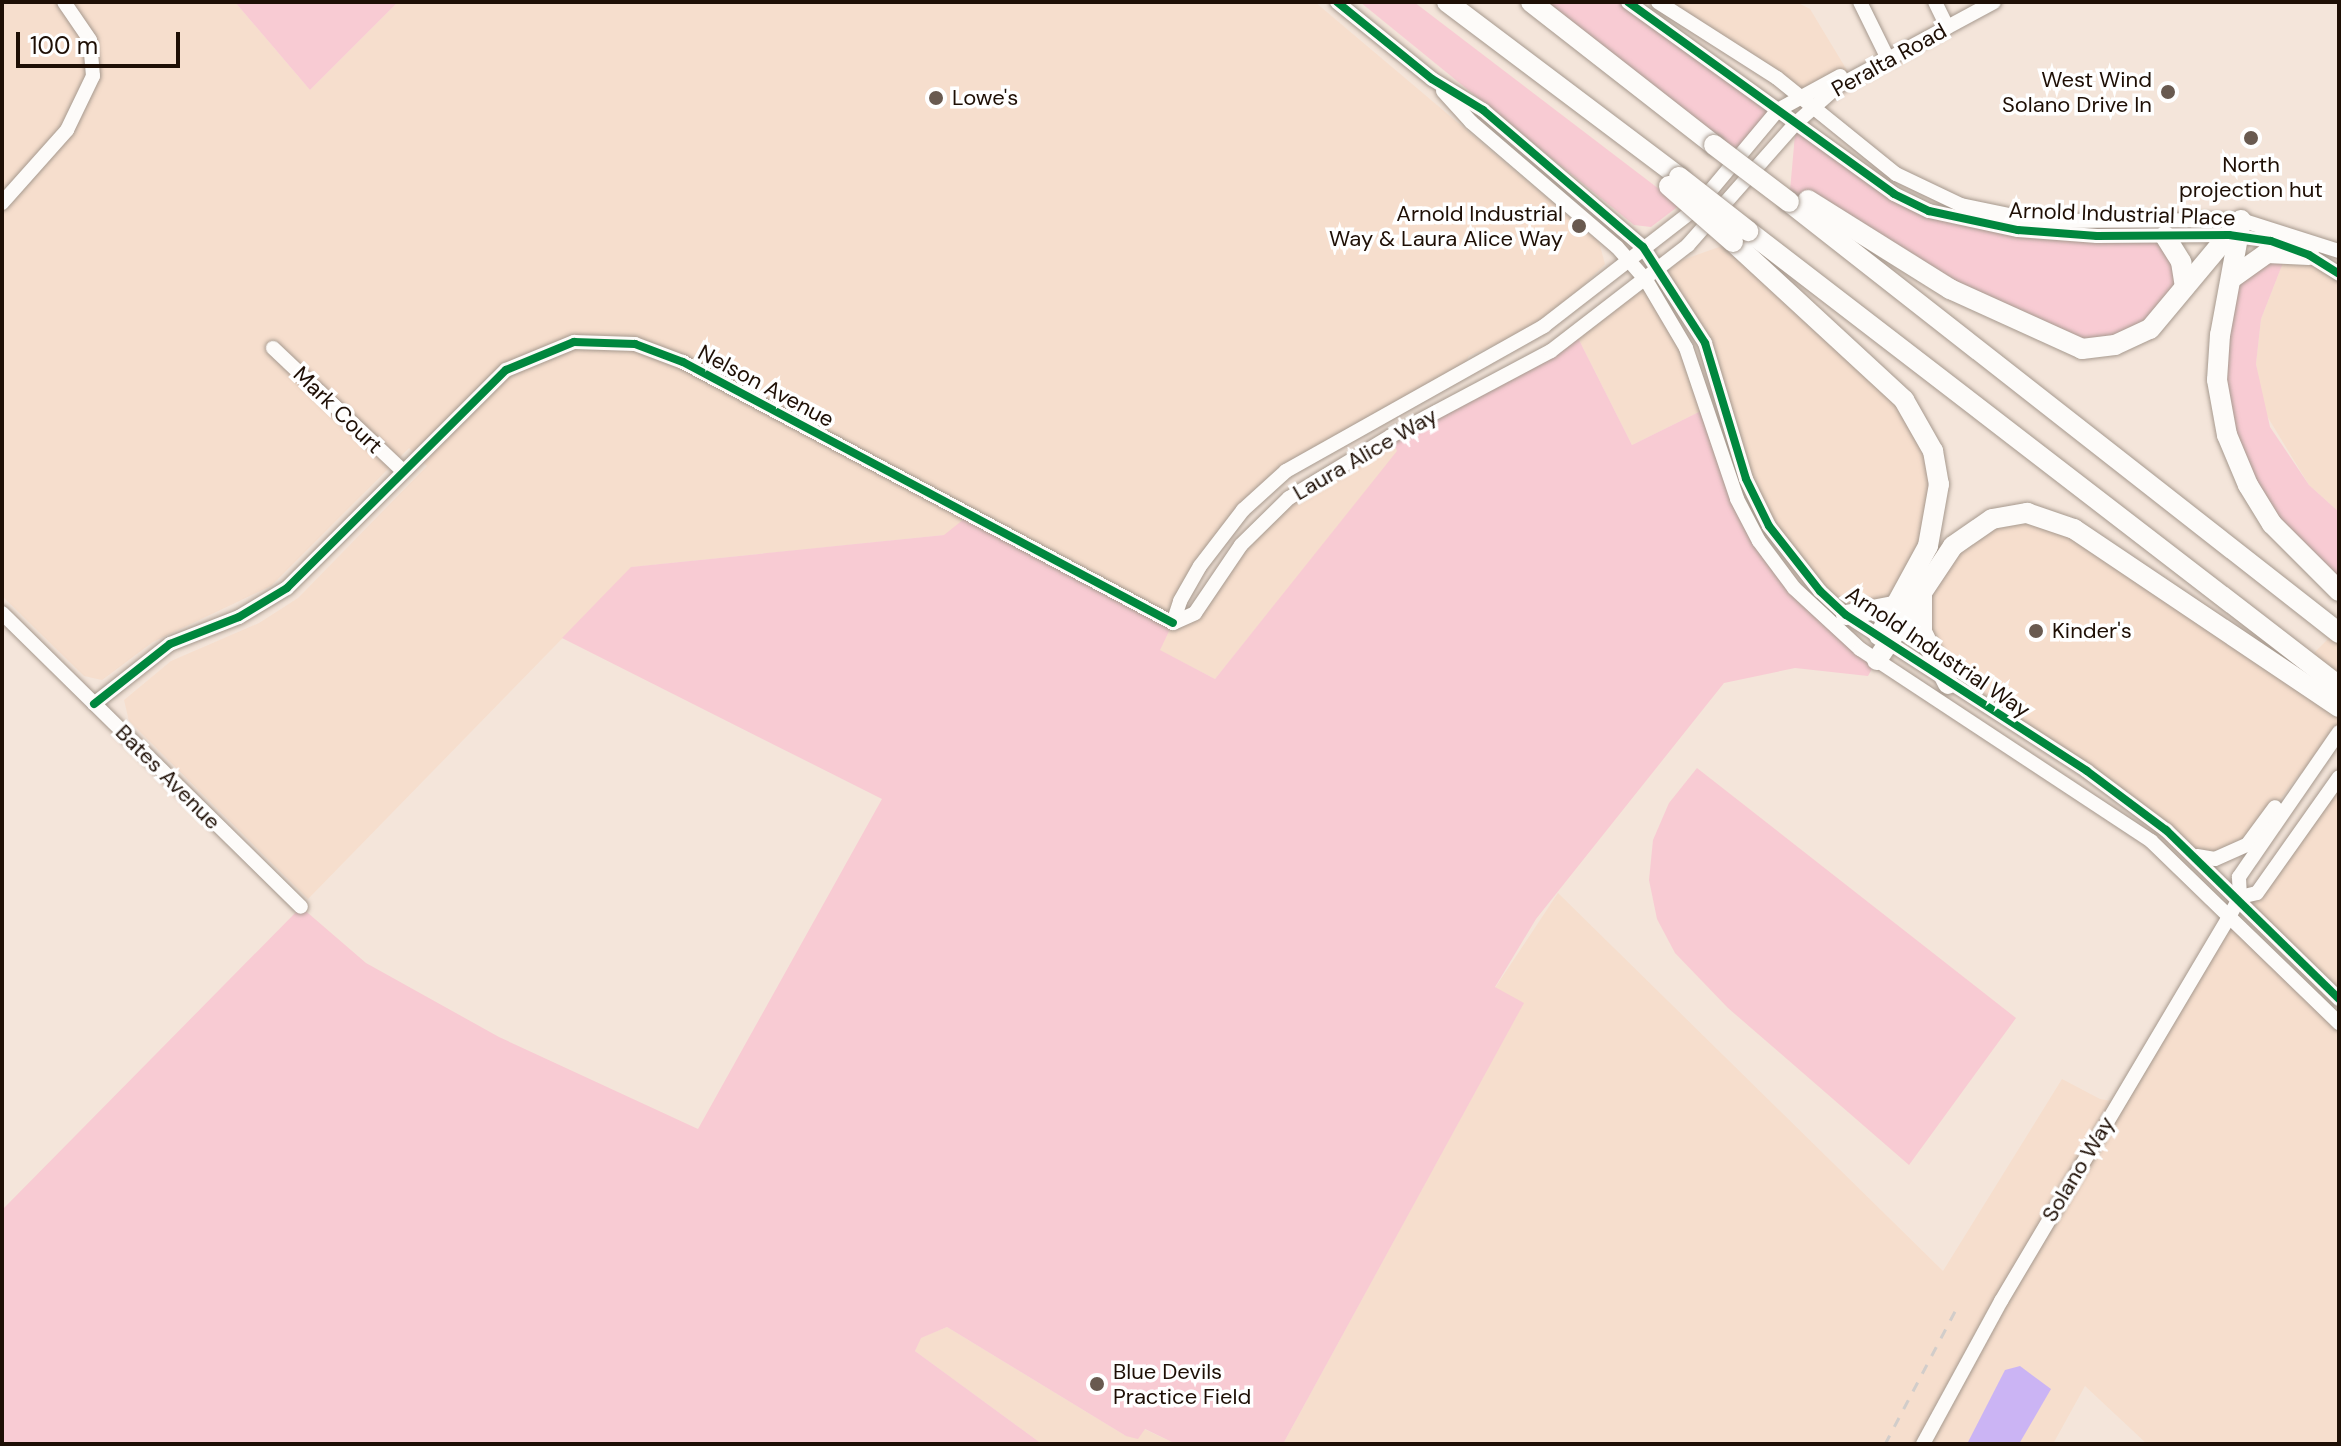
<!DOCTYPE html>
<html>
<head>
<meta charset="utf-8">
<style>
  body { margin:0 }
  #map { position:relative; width:2341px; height:1446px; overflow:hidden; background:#f4e5da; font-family:"DM Sans",sans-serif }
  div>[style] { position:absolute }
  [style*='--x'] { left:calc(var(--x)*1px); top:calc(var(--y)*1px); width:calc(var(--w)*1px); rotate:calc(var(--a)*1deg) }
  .built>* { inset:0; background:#f6decd }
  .green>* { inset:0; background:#f8cbd3 }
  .water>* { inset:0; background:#cbb4f4 }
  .roads { filter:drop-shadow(0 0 2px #a6998e) drop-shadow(0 0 2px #a6998e) }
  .minor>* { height:14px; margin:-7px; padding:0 7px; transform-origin:7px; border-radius:7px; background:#fdfbf9 }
  .highway>* { height:20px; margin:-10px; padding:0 10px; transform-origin:10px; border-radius:10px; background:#fdfbf9 }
  .rail>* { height:3px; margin-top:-1.5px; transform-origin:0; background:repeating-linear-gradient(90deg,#d2cdca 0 10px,transparent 0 20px) }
  .bridges { filter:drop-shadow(0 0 2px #a6998e) drop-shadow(0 0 2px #a6998e) }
  .highway-bridge>* { height:20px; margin:-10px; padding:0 10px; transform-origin:10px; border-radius:10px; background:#fdfbf9 }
  .cycleway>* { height:8px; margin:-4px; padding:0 4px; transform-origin:4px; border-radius:4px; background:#00873e }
  .dots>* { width:22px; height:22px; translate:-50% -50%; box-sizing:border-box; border:4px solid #fff; border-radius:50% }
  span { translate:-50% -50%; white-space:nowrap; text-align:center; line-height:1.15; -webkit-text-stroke:7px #fff; paint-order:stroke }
  .street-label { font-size:22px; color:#1e0f05 }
  .poi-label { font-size:22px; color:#1e0f05 }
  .right { translate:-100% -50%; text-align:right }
  .left { translate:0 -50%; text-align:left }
  .frame { position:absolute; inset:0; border:4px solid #1e0f05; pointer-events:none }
  .scale { position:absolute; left:16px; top:32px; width:164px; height:36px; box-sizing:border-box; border:4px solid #1e0f05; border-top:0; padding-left:10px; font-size:24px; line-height:28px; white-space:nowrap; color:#1e0f05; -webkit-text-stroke:6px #fff; paint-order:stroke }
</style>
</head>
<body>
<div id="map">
  <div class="built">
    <div style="clip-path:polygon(2px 2px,235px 2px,310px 90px,398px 2px,1315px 2px,1599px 242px,1605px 264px,1562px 307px,1522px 333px,1469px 356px,1456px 378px,1322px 448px,1229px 528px,1174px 622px,1195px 613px,1266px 518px,1391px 436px,1398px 451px,1215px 679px,1159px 650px,1173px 624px,944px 535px,632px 567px,308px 899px,129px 721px,124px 700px,171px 661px,259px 623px,298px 598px,427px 466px,409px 448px,271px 586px,153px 642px,102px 680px,84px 676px,2px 596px)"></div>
    <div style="clip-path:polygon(1658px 2px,1796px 2px,1810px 9px,1848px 72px,1800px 97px)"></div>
    <div style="clip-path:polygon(1733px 242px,1921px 424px,1936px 520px,1893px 606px,1846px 615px,1769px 526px,1719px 387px,1660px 268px)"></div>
    <div style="clip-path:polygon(2288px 250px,2339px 274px,2339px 512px,2309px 485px,2264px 411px,2256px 364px,2261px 319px)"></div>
    <div style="clip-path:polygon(1646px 280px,1707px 408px,1632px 445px,1575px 332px)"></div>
    <div style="clip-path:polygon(2052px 519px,2293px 674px,2339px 628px,2339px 732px,2311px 771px,2297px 777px,2247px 845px,2197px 856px,2166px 830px,1948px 684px,1930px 657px,1931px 575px,1973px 529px)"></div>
    <div style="clip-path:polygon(2339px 777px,2339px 999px,2240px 897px,2257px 893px)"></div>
    <div style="clip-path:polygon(1558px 893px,1943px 1271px,2062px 1079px,2100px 1099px,2118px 1102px,2230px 915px,2339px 1023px,2339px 1444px,2147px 1444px,2085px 1386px,2053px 1444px,1283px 1444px,1523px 1004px,1495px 988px)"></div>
    <div style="clip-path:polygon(947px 1327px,1126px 1436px,1144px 1429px,1176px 1444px,1042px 1444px,915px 1351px,920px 1338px)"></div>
  </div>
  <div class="green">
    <div style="clip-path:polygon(235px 2px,398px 2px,310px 90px)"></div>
    <div style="clip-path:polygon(1360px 2px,1414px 2px,1680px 205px,1651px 227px,1634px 225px)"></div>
    <div style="clip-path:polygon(1528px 2px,1628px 2px,1778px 110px,1738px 157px)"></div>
    <div style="clip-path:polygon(1796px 123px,1894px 194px,1972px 223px,2165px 236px,2185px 287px,2161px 320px,2097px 348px,1789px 202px)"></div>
    <div style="clip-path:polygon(2288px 250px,2261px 319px,2256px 364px,2270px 427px,2309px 485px,2339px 512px,2339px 591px,2295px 550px,2237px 462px,2220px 335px,2247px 263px)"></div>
    <div style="clip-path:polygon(1575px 332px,1632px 445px,1707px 408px,1737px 499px,1794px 588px,1877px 660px,1868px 676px,1795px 668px,1724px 683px,1536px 919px,1495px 987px,1524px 1003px,1283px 1444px,1176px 1444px,1145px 1429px,1138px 1439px,1126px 1436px,947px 1327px,921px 1338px,915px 1351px,1042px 1444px,2px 1444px,2px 1210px,301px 907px,366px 963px,499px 1037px,698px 1129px,882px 799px,562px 638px,631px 567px,944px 535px,969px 515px,1173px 623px,1160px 650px,1215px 679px,1397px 451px,1391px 436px)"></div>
    <div style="clip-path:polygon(1697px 768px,2016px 1018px,1909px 1165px,1728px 1008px,1675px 953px,1657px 919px,1649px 880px,1653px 840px,1669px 803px)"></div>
  </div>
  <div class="water">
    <div style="clip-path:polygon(2020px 1366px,2051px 1389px,2019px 1444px,1967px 1444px,2005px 1370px)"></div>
  </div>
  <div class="roads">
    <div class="minor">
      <div style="--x:1337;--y:2;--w:122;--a:39"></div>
      <div style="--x:1432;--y:79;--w:60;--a:31.3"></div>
      <div style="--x:1483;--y:110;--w:211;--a:40.6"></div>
      <div style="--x:1643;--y:247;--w:114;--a:57.1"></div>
      <div style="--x:1705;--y:343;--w:142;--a:73.2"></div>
      <div style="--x:1746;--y:479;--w:52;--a:63.9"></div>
      <div style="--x:1769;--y:526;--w:83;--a:51.9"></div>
      <div style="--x:1820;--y:591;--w:35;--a:43"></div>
      <div style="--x:1846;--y:615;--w:287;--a:32.9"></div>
      <div style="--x:2087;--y:771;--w:99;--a:36.8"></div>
      <div style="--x:2166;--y:830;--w:242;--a:44.3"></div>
      <div style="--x:1628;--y:2;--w:328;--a:35.8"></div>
      <div style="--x:1894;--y:194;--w:39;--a:26"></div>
      <div style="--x:1929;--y:211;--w:91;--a:12.1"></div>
      <div style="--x:2018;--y:230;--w:79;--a:4.3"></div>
      <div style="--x:2097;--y:236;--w:132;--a:-0.4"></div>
      <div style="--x:2229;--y:235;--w:42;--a:8.1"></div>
      <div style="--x:2271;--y:241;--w:40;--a:20.2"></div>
      <div style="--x:2309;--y:255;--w:36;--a:32"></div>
      <div style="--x:1658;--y:2;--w:141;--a:32.6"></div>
      <div style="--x:1777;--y:78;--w:153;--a:38.9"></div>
      <div style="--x:1896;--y:174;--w:72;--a:25.5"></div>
      <div style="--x:1961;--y:205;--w:79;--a:11.7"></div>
      <div style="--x:2038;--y:221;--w:203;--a:-0.3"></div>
      <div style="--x:2241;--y:220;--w:103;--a:17.6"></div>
      <div style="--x:1860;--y:2;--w:64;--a:63.8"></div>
      <div style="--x:1935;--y:2;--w:28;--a:64"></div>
      <div style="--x:1443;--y:91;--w:42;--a:47.9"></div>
      <div style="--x:1471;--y:122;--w:192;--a:40.6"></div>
      <div style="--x:1617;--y:247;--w:44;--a:48.7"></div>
      <div style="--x:1646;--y:280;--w:79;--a:59.5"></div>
      <div style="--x:1686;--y:348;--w:159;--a:71.3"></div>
      <div style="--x:1737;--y:499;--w:47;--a:62.4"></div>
      <div style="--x:1759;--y:541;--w:59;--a:53.3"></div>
      <div style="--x:1794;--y:588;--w:90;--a:42.7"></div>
      <div style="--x:1860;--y:649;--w:349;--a:33.4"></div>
      <div style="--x:2151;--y:841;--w:262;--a:44.1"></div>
      <div style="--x:2;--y:203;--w:98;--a:-48.3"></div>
      <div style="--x:67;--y:130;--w:60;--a:-64.3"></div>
      <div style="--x:93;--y:76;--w:36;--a:-95"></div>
      <div style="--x:90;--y:40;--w:46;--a:-124.4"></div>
      <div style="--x:273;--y:348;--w:179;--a:43.4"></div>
      <div style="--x:2;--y:613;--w:419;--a:44.5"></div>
      <div style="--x:1173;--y:623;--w:24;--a:-24"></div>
      <div style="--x:1195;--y:613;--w:82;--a:-55.9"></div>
      <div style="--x:1241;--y:545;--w:67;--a:-44.4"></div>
      <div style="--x:1289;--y:498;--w:119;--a:-31.3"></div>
      <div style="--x:1391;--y:436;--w:181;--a:-28"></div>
      <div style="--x:1551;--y:351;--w:173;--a:-37.7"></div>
      <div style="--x:1688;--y:245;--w:163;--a:-48.5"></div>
      <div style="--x:1796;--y:123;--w:56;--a:-41.4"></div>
      <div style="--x:1838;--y:86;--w:177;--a:-28.3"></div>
      <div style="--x:1173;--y:623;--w:23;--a:-72"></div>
      <div style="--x:1180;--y:601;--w:40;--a:-60.3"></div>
      <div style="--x:1200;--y:566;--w:71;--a:-52.5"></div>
      <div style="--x:1243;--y:510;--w:58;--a:-42.2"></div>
      <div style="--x:1286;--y:471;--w:296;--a:-29.3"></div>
      <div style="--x:1544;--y:326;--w:192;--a:-37.8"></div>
      <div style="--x:1696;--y:208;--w:128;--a:-50.1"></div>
      <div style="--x:1778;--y:110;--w:71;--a:-28.7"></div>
      <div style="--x:94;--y:704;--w:97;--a:-38.3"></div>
      <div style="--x:170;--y:644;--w:74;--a:-21.4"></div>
      <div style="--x:239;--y:617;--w:56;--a:-31.1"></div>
      <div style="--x:287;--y:588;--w:309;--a:-44.9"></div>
      <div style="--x:506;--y:370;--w:74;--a:-22.4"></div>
      <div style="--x:574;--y:342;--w:61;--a:1.9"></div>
      <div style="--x:635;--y:344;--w:51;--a:20.6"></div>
      <div style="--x:683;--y:362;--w:555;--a:28.04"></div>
      <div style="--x:2197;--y:856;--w:18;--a:9"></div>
      <div style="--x:2215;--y:859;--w:35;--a:-24"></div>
      <div style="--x:2247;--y:845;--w:47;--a:-53.6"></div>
      <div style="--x:2240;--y:897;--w:17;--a:-13"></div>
      <div style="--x:2257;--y:893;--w:142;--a:-54.7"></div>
      <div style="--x:1923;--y:1444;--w:163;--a:-61.4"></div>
      <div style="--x:2001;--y:1301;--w:449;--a:-59.3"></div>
      <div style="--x:2230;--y:915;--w:21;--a:-61"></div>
      <div style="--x:2240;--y:897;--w:20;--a:-93"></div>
      <div style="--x:2239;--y:877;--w:176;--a:-55.4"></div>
    </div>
    <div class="highway">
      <div style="--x:1447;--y:2;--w:291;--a:37"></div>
      <div style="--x:1531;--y:2;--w:232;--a:38"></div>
      <div style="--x:1808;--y:200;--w:168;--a:32.1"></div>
      <div style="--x:1950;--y:289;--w:145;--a:24.4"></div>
      <div style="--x:2082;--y:349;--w:33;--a:-7"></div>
      <div style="--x:2115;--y:345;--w:38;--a:-25"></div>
      <div style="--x:2150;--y:329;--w:142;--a:-50.1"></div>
      <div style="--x:1789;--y:202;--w:699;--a:38.08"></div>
      <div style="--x:2241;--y:221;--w:116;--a:100.4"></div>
      <div style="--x:2220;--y:335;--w:45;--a:93.8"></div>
      <div style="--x:2217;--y:380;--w:56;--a:79.7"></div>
      <div style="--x:2227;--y:435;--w:54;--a:67.2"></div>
      <div style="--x:2248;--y:485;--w:46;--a:58.4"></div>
      <div style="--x:2272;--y:524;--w:95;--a:45"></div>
      <div style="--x:1748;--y:231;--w:746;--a:37.59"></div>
      <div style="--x:2165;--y:236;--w:31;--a:58"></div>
      <div style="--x:2181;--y:262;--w:25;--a:81"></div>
      <div style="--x:1733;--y:242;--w:233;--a:42.7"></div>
      <div style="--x:1904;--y:400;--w:59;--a:60.4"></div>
      <div style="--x:1933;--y:451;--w:34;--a:80"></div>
      <div style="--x:1939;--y:484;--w:63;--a:100.1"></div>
      <div style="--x:1928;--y:546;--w:102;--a:118.6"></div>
      <div style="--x:2232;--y:278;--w:43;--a:-35.5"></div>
      <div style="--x:2267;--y:253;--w:42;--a:2.7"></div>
      <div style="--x:1922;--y:590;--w:42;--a:90"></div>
      <div style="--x:1922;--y:632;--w:58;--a:63.4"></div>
      <div style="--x:1846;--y:615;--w:48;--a:-10.8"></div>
      <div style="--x:1877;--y:660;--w:137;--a:-56.3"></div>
      <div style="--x:1953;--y:546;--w:47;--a:-34.7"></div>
      <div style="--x:1992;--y:519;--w:36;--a:-10"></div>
      <div style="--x:2027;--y:513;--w:50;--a:18.8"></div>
      <div style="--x:2074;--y:529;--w:319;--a:33.9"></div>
    </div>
  </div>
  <div class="rail">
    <div style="--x:1885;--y:1444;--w:150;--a:-62.2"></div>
  </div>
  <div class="bridges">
    <div class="highway-bridge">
      <div style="--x:1714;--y:145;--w:94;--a:37.2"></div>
      <div style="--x:1679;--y:177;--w:88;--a:38"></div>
      <div style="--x:1669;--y:186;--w:85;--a:41.2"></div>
    </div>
  </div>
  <div class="cycleway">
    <div style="--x:1337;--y:2;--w:122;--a:39"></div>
    <div style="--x:1432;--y:79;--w:60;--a:31.3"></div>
    <div style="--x:1483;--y:110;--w:211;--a:40.6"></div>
    <div style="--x:1643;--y:247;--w:114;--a:57.1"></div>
    <div style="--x:1705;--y:343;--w:142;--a:73.2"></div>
    <div style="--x:1746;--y:479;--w:52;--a:63.9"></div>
    <div style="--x:1769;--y:526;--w:83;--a:51.9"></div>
    <div style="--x:1820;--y:591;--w:35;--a:43"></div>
    <div style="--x:1846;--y:615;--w:287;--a:32.9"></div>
    <div style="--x:2087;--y:771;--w:99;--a:36.8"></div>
    <div style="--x:2166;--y:830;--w:242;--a:44.3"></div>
    <div style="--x:1628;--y:2;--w:328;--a:35.8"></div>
    <div style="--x:1894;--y:194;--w:39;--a:26"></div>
    <div style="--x:1929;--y:211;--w:91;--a:12.1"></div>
    <div style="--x:2018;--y:230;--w:79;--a:4.3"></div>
    <div style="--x:2097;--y:236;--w:132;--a:-0.4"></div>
    <div style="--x:2229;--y:235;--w:42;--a:8.1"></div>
    <div style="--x:2271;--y:241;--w:40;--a:20.2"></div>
    <div style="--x:2309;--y:255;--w:36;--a:32"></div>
    <div style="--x:94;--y:704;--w:97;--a:-38.3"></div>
    <div style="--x:170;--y:644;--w:74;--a:-21.4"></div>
    <div style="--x:239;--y:617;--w:56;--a:-31.1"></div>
    <div style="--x:287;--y:588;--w:309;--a:-44.9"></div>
    <div style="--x:506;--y:370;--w:74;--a:-22.4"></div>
    <div style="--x:574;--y:342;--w:61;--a:1.9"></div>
    <div style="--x:635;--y:344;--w:51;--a:20.6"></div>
    <div style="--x:683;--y:362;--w:555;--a:28.04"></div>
  </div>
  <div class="dots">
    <div style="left:2168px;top:92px;background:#695a50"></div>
    <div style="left:936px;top:98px;background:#695a50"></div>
    <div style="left:2251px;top:138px;background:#695a50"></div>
    <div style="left:1579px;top:226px;background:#695a50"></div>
    <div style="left:2036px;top:631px;background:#695a50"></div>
    <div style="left:1097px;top:1384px;background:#695a50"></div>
  </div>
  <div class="street-label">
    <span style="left:1889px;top:60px;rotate:-29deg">Peralta Road</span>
    <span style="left:2122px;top:214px;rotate:2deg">Arnold Industrial Place</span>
    <span style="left:766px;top:386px;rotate:28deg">Nelson Avenue</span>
    <span style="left:338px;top:410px;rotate:44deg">Mark Court</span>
    <span style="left:1365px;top:454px;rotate:-30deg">Laura Alice Way</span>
    <span style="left:1938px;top:652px;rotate:34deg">Arnold Industrial Way</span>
    <span style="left:168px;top:777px;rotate:45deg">Bates Avenue</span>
    <span style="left:2078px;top:1169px;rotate:-59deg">Solano Way</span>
  </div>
  <div class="poi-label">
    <span class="right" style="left:2152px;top:92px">West Wind<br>Solano Drive In</span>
    <span class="left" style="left:952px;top:98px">Lowe's</span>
    <span style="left:2251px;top:177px">North<br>projection hut</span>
    <span class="right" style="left:1563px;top:226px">Arnold Industrial<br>Way &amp; Laura Alice Way</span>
    <span class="left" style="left:2052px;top:631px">Kinder's</span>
    <span class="left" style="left:1113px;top:1384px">Blue Devils<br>Practice Field</span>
  </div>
  <div class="frame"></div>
  <div class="scale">100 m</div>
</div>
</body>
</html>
